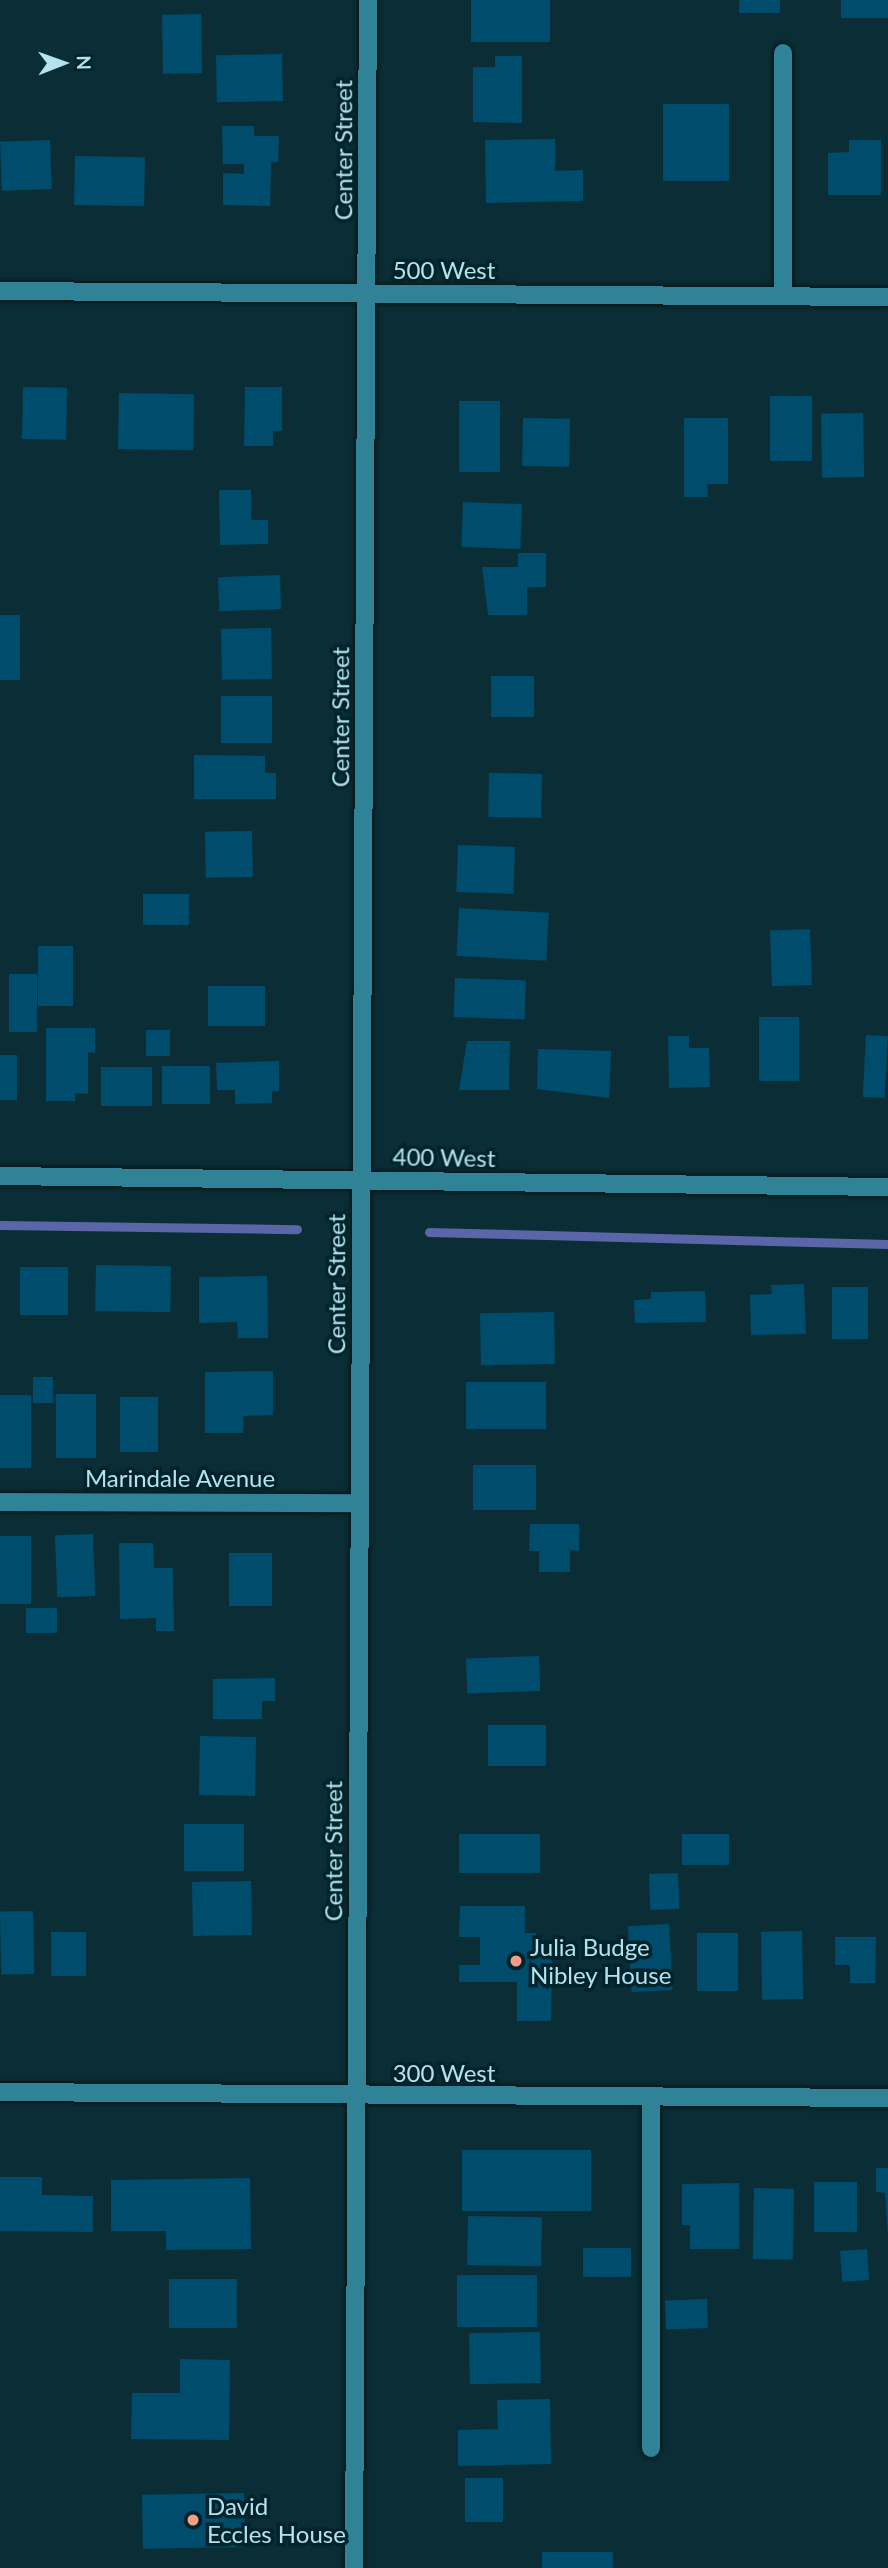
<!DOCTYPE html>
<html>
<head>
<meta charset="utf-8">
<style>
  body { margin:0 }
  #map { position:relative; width:888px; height:2568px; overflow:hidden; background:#0b2e36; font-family:Lato,sans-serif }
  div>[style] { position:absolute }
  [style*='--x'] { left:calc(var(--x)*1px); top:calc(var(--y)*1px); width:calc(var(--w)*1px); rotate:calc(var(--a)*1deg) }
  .stream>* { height:9px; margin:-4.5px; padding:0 4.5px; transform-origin:4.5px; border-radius:4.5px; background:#5b66a8 }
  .building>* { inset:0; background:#004c6c; transform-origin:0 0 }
  .roads { filter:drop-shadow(0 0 2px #061418) drop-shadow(0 0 2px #061418) }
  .minor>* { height:18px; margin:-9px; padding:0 9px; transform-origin:9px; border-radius:9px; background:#308396 }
  .dots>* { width:19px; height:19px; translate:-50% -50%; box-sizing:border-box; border:4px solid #01242c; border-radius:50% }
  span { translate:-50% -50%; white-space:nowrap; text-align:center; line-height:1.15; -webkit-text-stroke:7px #01242c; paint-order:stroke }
  .street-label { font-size:24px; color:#b3e3ef }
  .poi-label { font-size:24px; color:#b3e3ef }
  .left { translate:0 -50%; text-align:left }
  .north { position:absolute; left:28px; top:28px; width:70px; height:70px; -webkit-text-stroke:5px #01242c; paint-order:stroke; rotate:89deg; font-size:19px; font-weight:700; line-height:28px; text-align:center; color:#b3e3ef }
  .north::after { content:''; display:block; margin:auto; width:24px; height:32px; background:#b3e3ef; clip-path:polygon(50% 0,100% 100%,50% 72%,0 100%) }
</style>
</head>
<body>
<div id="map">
  <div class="stream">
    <div style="--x:0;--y:1225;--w:297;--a:0.8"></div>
    <div style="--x:429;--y:1232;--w:459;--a:1.5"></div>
  </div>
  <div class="building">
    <div style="left:471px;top:0;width:79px;height:42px"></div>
    <div style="left:739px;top:0;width:41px;height:13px"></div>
    <div style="left:841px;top:0;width:47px;height:18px"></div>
    <div style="left:201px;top:14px;width:59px;height:39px;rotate:89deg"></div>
    <div style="left:282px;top:54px;width:47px;height:66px;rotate:89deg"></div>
    <div style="clip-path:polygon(495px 56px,522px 56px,522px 123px,473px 122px,473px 67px,495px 67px)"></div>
    <div style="left:663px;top:104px;width:66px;height:77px"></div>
    <div style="clip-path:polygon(222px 126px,254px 126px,254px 136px,279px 136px,278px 162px,271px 162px,270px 206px,223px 205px,223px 173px,244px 174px,244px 164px,223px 164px)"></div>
    <div style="clip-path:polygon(555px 139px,555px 171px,583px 170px,583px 201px,486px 203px,485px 140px)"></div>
    <div style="left:50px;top:140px;width:49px;height:50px;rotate:88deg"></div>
    <div style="clip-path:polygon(849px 140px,881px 140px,881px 195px,828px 195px,828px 153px,849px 152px)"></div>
    <div style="left:75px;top:156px;width:70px;height:49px;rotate:1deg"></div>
    <div style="left:23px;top:387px;width:44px;height:52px;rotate:1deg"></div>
    <div style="clip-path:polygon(245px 387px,282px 387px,282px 431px,273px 431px,273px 446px,244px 446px)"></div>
    <div style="left:119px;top:393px;width:75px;height:56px;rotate:1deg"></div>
    <div style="left:770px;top:396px;width:42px;height:65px"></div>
    <div style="left:459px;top:401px;width:41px;height:71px"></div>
    <div style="left:863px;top:413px;width:64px;height:42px;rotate:89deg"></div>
    <div style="left:523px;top:418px;width:47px;height:48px;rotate:1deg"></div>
    <div style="clip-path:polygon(684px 418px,728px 418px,728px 484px,707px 484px,708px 497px,684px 497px)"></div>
    <div style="clip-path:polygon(219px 490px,251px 490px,251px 520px,268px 520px,268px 544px,220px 545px)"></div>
    <div style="left:463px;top:502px;width:59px;height:45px;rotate:2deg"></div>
    <div style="clip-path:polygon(518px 553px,546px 553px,546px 587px,527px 587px,527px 615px,488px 615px,482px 567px,518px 567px)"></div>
    <div style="left:280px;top:575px;width:34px;height:62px;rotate:88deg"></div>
    <div style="left:0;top:615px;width:20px;height:65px"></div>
    <div style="left:271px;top:628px;width:51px;height:50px;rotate:89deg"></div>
    <div style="left:491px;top:676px;width:43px;height:41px"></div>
    <div style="left:272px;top:696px;width:47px;height:51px;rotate:90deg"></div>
    <div style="clip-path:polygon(194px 755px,265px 756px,265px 773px,276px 773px,276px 799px,194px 799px)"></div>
    <div style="left:489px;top:773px;width:53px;height:44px;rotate:1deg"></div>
    <div style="left:252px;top:831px;width:46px;height:47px;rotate:89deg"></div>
    <div style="left:458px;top:845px;width:57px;height:47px;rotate:2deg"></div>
    <div style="left:143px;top:894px;width:46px;height:31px"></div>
    <div style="left:459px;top:908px;width:90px;height:48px;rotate:3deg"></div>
    <div style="left:810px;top:929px;width:56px;height:40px;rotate:88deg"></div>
    <div style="left:38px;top:946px;width:35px;height:60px"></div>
    <div style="left:9px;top:974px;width:28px;height:58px"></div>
    <div style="left:455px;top:978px;width:71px;height:39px;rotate:2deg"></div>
    <div style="left:208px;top:986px;width:57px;height:40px"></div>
    <div style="left:759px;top:1017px;width:40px;height:64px"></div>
    <div style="clip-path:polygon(46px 1028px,95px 1028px,95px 1053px,88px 1052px,88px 1094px,75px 1093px,75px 1101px,46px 1101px)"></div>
    <div style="left:146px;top:1030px;width:24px;height:26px"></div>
    <div style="left:866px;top:1035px;width:22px;height:62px;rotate:3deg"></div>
    <div style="clip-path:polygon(668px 1036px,689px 1036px,689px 1048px,709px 1048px,710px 1087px,669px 1088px)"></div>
    <div style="clip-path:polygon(467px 1041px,510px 1041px,509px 1090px,459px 1090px)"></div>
    <div style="clip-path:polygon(538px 1049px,611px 1051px,609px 1098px,537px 1089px)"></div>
    <div style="left:0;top:1055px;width:17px;height:45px"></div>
    <div style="clip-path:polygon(279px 1061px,279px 1091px,272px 1091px,272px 1103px,235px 1104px,235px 1090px,217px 1090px,216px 1063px)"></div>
    <div style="left:162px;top:1066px;width:48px;height:38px"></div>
    <div style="left:101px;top:1067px;width:51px;height:39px"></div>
    <div style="left:96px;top:1265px;width:75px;height:46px;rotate:1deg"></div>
    <div style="left:20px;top:1267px;width:48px;height:48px"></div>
    <div style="clip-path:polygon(267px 1276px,268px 1338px,238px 1338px,237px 1322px,199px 1323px,199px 1277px)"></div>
    <div style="clip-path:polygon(804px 1284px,806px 1334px,751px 1335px,750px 1295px,772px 1294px,771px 1285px)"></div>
    <div style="left:832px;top:1287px;width:36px;height:52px"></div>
    <div style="clip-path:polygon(705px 1291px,706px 1322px,635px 1323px,634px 1300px,651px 1299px,651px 1292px)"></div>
    <div style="left:554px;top:1312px;width:52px;height:74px;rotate:89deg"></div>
    <div style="clip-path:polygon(273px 1371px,273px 1415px,243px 1416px,243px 1433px,205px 1433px,205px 1372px)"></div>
    <div style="left:33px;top:1377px;width:20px;height:26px"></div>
    <div style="left:466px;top:1382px;width:80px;height:47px"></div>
    <div style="left:56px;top:1394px;width:40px;height:64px"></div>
    <div style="left:0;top:1395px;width:31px;height:73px"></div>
    <div style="left:120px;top:1397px;width:38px;height:55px"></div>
    <div style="left:473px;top:1465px;width:63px;height:45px"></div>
    <div style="clip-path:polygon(530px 1524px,579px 1524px,579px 1551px,570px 1550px,570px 1572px,539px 1572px,539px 1551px,529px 1551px)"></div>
    <div style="left:93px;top:1534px;width:62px;height:38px;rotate:88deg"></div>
    <div style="left:0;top:1536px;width:31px;height:68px"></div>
    <div style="clip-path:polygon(119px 1543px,153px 1543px,154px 1568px,173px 1568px,174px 1631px,156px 1631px,156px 1618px,120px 1619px)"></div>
    <div style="left:229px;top:1553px;width:43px;height:53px"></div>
    <div style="left:26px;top:1608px;width:31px;height:25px"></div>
    <div style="left:539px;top:1656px;width:35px;height:73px;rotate:88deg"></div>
    <div style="clip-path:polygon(275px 1678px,275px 1701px,262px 1701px,262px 1719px,213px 1719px,213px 1679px)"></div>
    <div style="left:488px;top:1725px;width:58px;height:41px"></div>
    <div style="left:200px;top:1736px;width:56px;height:59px;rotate:1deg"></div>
    <div style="left:184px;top:1824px;width:60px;height:47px"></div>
    <div style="left:540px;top:1834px;width:39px;height:81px;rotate:90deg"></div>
    <div style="left:682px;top:1834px;width:47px;height:31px"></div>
    <div style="left:678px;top:1873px;width:36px;height:29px;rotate:88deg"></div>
    <div style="left:251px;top:1881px;width:54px;height:59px;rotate:89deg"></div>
    <div style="clip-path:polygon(460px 1906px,525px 1906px,525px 1933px,536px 1933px,536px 1957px,552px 1957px,551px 2021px,517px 2021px,517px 1982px,459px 1982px,459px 1965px,480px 1965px,480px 1937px,459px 1937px)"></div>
    <div style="left:33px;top:1911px;width:63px;height:33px;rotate:89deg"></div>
    <div style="left:669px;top:1924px;width:66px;height:41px;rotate:87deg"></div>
    <div style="left:802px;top:1931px;width:68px;height:41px;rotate:89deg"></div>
    <div style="left:51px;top:1932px;width:35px;height:44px"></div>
    <div style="left:697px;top:1933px;width:41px;height:58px"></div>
    <div style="clip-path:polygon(835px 1937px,876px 1937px,875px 1983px,850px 1983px,850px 1965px,835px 1965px)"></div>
    <div style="left:462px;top:2150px;width:129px;height:61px"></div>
    <div style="clip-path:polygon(876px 2168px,888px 2168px,888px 2236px,885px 2193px,876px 2192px)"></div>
    <div style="clip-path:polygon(0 2177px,42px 2177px,42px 2195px,93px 2196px,93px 2232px,0 2231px)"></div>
    <div style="clip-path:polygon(250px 2178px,251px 2249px,166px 2250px,166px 2231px,111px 2231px,111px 2180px)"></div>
    <div style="left:814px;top:2182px;width:43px;height:50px"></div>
    <div style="clip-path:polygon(739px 2183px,739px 2249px,690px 2249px,690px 2225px,682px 2225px,682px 2184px)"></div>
    <div style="left:754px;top:2188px;width:40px;height:71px;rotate:1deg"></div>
    <div style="left:468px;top:2216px;width:74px;height:49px;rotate:1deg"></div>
    <div style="left:583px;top:2248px;width:48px;height:29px"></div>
    <div style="left:867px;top:2249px;width:31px;height:27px;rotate:86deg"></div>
    <div style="left:537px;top:2275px;width:52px;height:80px;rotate:90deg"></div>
    <div style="left:169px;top:2279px;width:68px;height:49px"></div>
    <div style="left:707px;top:2299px;width:29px;height:42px;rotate:88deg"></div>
    <div style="left:540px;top:2332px;width:51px;height:71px;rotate:89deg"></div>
    <div style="clip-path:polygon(180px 2359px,230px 2360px,229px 2440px,131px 2439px,132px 2393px,180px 2393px)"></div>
    <div style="clip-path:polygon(550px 2399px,551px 2464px,458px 2466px,458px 2430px,498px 2429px,497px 2400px)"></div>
    <div style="left:465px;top:2478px;width:38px;height:44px"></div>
    <div style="left:244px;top:2493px;width:54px;height:102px;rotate:89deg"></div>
    <div style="left:613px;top:2552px;width:16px;height:71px;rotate:90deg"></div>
  </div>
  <div class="roads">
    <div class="minor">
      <div style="--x:0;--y:291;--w:888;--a:0.39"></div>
      <div style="--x:783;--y:296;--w:243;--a:-90"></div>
      <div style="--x:0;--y:1176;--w:888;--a:0.71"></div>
      <div style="--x:0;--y:1502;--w:360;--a:0.2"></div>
      <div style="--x:0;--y:2092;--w:888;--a:0.39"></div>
      <div style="--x:651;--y:2098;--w:350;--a:90"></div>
      <div style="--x:354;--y:2568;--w:2568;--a:-89.69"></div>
    </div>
  </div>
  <div class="dots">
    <div style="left:516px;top:1961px;background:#f49e88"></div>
    <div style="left:193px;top:2520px;background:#f49e88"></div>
  </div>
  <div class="street-label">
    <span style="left:343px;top:150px;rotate:-90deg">Center Street</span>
    <span style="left:444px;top:270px">500 West</span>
    <span style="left:340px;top:717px;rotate:-90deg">Center Street</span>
    <span style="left:444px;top:1157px;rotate:1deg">400 West</span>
    <span style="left:336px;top:1284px;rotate:-90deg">Center Street</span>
    <span style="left:180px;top:1478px">Marindale Avenue</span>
    <span style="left:333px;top:1851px;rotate:-90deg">Center Street</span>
    <span style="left:444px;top:2073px">300 West</span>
  </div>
  <div class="poi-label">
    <span class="left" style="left:530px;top:1961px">Julia Budge<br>Nibley House</span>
    <span class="left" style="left:207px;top:2520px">David<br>Eccles House</span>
  </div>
  <div class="north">N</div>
</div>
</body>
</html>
